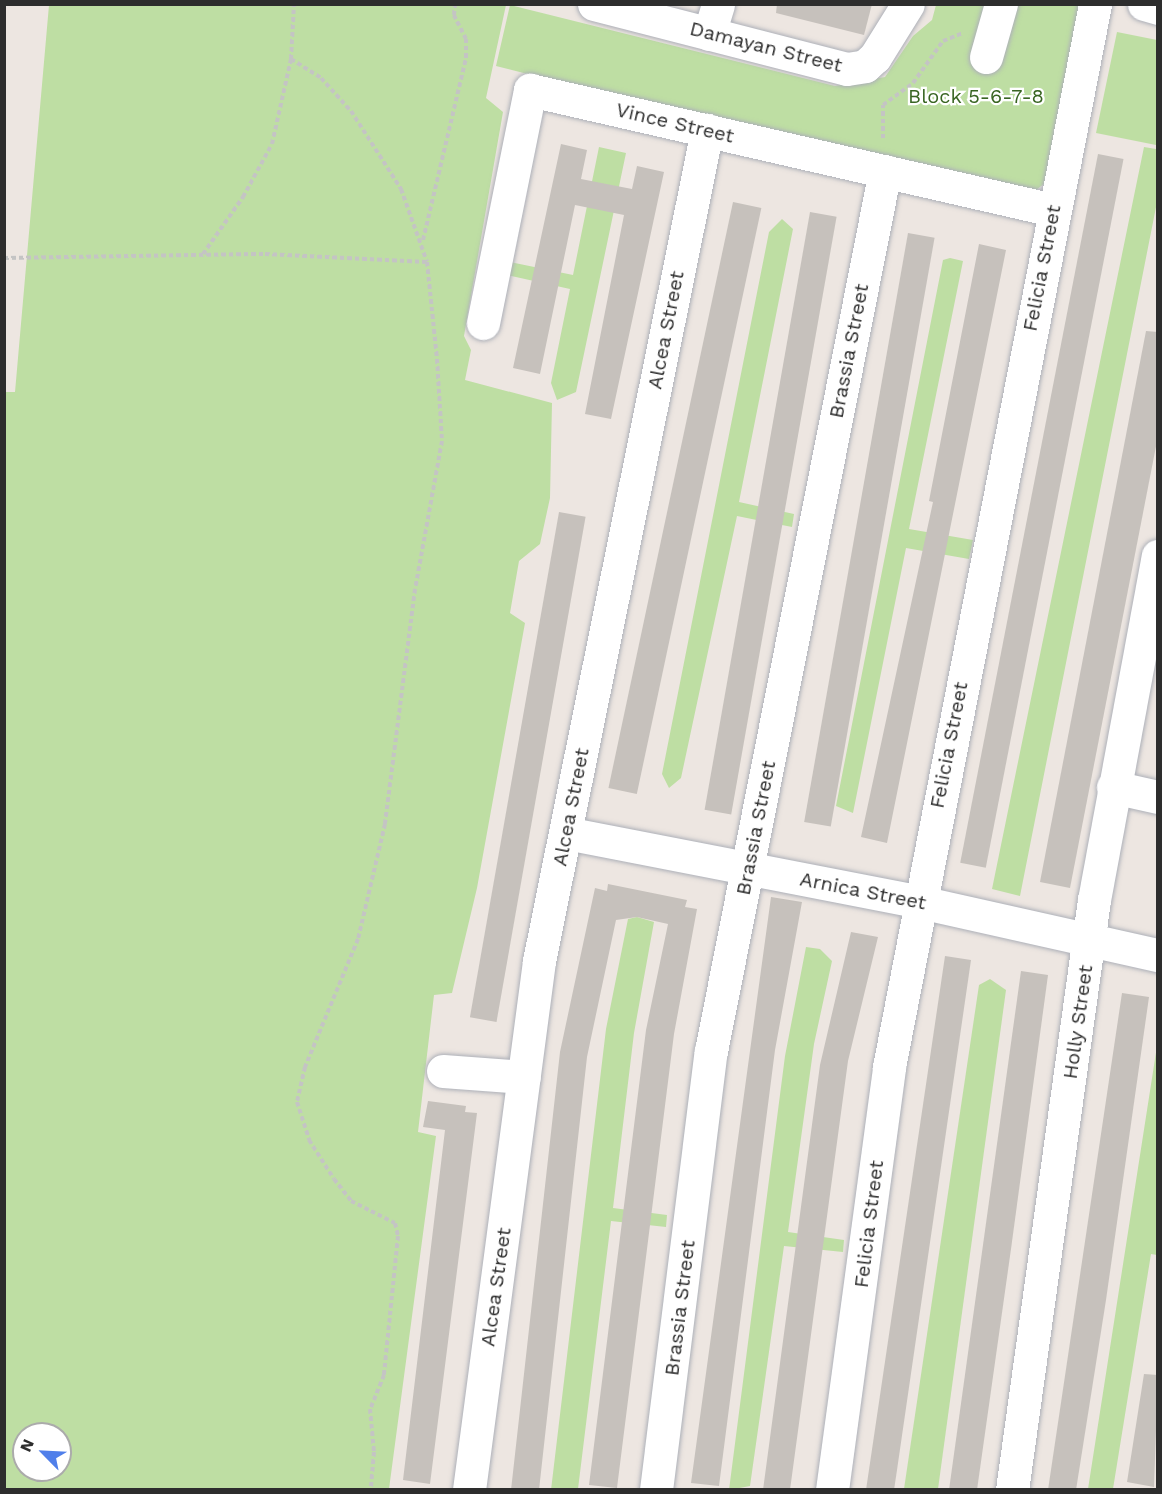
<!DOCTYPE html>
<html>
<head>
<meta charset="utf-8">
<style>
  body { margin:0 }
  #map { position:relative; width:1162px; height:1494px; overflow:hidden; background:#ede6e1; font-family:"Work Sans",sans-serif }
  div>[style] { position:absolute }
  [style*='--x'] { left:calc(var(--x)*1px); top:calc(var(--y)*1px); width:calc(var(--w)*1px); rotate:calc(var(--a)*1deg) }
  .green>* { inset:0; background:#bedea3 }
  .building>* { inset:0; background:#c6c1bc; transform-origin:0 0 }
  .path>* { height:4px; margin-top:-2px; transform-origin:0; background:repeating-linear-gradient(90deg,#c4c4c4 0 4.5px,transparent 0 7.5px) }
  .roads { filter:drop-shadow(0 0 2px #adb0b8) drop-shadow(0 0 2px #adb0b8) }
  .minor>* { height:33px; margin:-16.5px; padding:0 16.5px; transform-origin:16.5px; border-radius:16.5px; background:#fff }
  span { translate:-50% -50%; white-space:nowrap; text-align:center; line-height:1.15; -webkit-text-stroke:4.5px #fff; paint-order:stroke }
  .street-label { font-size:20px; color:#2d2d2d }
  .park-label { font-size:20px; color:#386522 }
  .frame { position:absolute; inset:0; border:6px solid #2d2d2d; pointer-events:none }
  .north { position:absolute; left:12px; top:1422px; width:60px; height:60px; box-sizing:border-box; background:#fff; border:2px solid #ababab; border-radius:50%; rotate:294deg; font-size:16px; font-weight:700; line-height:24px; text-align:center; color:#2d2d2d }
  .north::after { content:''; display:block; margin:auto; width:21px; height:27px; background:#507fea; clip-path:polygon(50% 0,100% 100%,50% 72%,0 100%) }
</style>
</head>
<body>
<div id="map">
  <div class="green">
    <div style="clip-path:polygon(evenodd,49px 5px,506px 5px,486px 98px,503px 112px,464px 336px,471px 350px,465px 380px,552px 403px,550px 498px,540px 544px,519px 561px,510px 613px,525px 623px,477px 888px,452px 993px,434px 995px,418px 1132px,436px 1136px,389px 1489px,5px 1489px,4px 392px,15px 392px,49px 5px,24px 1434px,60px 1434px,60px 1470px,24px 1470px,24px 1434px)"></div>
    <div style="clip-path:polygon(510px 5px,835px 86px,885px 77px,913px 36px,932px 20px,936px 5px,1083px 5px,1045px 183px,1031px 194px,860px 159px,496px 66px)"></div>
    <div style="clip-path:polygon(1117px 32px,1157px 40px,1156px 145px,1096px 133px)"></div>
    <div style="clip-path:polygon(1157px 141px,1157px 202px,1020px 896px,992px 889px,1144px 147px,1156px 149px)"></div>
    <div style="clip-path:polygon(599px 147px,626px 153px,576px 392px,557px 400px,551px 383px,570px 289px,507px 275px,510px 262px,573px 275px)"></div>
    <div style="clip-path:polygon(782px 219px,793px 229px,739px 502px,794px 514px,792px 527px,737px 516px,681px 778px,669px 788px,662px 774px,769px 232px)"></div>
    <div style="clip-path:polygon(950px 258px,963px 261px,909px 529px,973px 540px,969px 559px,906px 548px,853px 813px,836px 806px,943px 260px)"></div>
    <div style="clip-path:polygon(637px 917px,654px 922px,634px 1033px,613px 1208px,667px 1215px,666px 1227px,611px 1221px,578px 1489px,551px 1490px,606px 1029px,628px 919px)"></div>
    <div style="clip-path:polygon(806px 947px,820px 949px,832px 961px,814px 1044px,788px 1232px,844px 1240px,843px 1252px,784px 1246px,750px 1486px,729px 1490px,785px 1056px)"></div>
    <div style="clip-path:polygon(990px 979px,1006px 990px,938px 1489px,904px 1489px,979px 985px)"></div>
    <div style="clip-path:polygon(1157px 1046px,1157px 1255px,1151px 1254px,1113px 1489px,1088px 1489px)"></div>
  </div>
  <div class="building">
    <div style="clip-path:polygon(777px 4px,872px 4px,864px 35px,776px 13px)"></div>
    <div style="clip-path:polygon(561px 144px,587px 150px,581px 179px,632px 189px,637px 166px,664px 172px,611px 419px,585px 414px,624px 215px,575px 205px,540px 374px,513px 368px)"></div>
    <div style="left:1098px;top:154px;width:26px;height:722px;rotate:11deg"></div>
    <div style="left:733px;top:202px;width:29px;height:599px;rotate:12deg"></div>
    <div style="left:810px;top:212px;width:27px;height:607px;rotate:10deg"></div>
    <div style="left:908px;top:233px;width:27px;height:598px;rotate:10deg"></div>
    <div style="clip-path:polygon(979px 244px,1006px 250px,887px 843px,861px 837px,933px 502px,929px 501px)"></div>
    <div style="clip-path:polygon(1146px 331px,1158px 332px,1158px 436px,1070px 888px,1040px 882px)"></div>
    <div style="left:559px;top:512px;width:27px;height:513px;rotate:10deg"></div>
    <div style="clip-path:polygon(608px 884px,687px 900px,685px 907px,697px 909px,674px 1034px,617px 1488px,589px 1485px,646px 1030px,668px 924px,637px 917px,616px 920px,587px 1057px,539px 1490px,511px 1490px,560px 1052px,595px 888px,607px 891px)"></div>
    <div style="clip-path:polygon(771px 897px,802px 902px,775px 1050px,719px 1486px,691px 1483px)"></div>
    <div style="clip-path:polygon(851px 932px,878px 937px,848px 1061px,790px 1490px,763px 1490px,820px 1065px)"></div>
    <div style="clip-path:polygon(945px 956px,971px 960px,897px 1470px,894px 1490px,866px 1490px)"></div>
    <div style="clip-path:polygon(1021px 971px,1048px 975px,1011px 1249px,977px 1490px,949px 1490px)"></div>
    <div style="clip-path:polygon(1122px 993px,1149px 997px,1106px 1300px,1076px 1490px,1048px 1490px)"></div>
    <div style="clip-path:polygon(428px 1101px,466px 1106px,465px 1112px,477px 1113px,430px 1484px,403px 1480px,445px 1130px,423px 1127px)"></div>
    <div style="clip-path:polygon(1144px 1374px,1158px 1375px,1154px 1487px,1127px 1482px)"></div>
  </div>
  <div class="path">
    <div style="--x:291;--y:59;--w:36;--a:32"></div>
    <div style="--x:321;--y:78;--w:45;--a:47.7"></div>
    <div style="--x:351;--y:111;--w:93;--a:57.3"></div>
    <div style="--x:401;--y:189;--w:77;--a:70.4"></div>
    <div style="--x:427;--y:262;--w:98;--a:84.1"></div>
    <div style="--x:437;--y:359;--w:82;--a:86.5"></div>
    <div style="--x:442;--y:441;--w:150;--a:100.3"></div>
    <div style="--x:415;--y:589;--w:237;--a:97.3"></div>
    <div style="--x:385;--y:824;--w:118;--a:103.2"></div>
    <div style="--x:358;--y:939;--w:139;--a:112.5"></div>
    <div style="--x:305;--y:1067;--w:36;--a:103"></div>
    <div style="--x:297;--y:1102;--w:40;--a:72"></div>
    <div style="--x:309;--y:1140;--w:46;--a:57.3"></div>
    <div style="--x:334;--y:1179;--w:28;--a:52"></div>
    <div style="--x:351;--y:1201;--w:49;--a:26.6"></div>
    <div style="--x:395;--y:1223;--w:13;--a:77"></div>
    <div style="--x:398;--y:1236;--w:140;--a:95.8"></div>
    <div style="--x:384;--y:1375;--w:37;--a:112"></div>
    <div style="--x:370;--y:1409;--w:43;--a:84.7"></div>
    <div style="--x:374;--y:1452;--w:38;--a:95"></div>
    <div style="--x:883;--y:138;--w:33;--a:-90"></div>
    <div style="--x:883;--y:105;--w:37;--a:-36"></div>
    <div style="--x:913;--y:83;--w:52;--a:-54.5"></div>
    <div style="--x:943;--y:41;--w:22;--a:-22"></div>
    <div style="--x:423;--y:240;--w:187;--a:-76.7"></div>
    <div style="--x:466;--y:58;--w:19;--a:-90"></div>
    <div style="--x:466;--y:39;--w:27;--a:-117"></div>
    <div style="--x:454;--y:15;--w:11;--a:-85"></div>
    <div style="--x:203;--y:254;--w:70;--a:-54.9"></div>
    <div style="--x:243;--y:197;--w:60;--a:-61.3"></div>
    <div style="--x:272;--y:144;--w:87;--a:-77.4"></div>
    <div style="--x:291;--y:59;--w:55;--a:-86.9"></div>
    <div style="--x:4;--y:258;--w:261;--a:-0.9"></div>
    <div style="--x:265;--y:254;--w:162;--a:2.8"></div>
  </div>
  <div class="roads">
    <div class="minor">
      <div style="--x:594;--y:4;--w:261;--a:14.4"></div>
      <div style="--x:847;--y:69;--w:18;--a:-9"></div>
      <div style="--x:865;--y:66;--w:13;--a:-42"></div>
      <div style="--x:875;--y:57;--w:62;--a:-58.1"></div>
      <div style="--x:1144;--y:4;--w:15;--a:16"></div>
      <div style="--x:709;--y:34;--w:31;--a:-73"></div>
      <div style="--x:986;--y:57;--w:55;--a:-74.2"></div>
      <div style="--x:483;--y:323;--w:238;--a:-78.6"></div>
      <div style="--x:530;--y:90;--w:537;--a:12.92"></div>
      <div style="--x:1113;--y:787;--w:46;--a:12.5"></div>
      <div style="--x:566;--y:833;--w:361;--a:11"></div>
      <div style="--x:920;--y:902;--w:244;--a:12.6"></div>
      <div style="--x:443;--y:1071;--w:81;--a:4.2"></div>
      <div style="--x:469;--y:1490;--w:534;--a:-82.46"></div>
      <div style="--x:539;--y:961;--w:848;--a:-78.57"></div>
      <div style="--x:656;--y:1490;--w:442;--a:-82.9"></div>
      <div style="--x:711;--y:1051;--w:897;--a:-78.82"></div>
      <div style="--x:832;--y:1490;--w:427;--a:-82.3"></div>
      <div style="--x:889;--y:1067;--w:1083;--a:-79.03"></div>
      <div style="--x:1012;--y:1490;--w:596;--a:-82.09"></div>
      <div style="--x:1094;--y:900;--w:350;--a:-79.5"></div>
    </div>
  </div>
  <div class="street-label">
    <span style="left:766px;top:47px;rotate:14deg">Damayan Street</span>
    <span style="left:675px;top:123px;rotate:13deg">Vince Street</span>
    <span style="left:1042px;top:268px;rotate:-79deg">Felicia Street</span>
    <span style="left:666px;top:330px;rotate:-79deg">Alcea Street</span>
    <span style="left:849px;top:351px;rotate:-79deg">Brassia Street</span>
    <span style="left:949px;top:745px;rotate:-79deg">Felicia Street</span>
    <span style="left:571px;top:807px;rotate:-79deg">Alcea Street</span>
    <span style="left:756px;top:828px;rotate:-79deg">Brassia Street</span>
    <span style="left:863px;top:891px;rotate:11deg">Arnica Street</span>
    <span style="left:1078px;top:1022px;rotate:-82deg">Holly Street</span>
    <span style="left:869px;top:1224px;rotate:-83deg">Felicia Street</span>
    <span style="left:496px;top:1287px;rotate:-82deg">Alcea Street</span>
    <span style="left:680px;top:1308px;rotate:-83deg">Brassia Street</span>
  </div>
  <div class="park-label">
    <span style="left:976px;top:96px">Block 5-6-7-8</span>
  </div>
  <div class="frame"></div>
  <div class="north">N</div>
</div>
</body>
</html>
